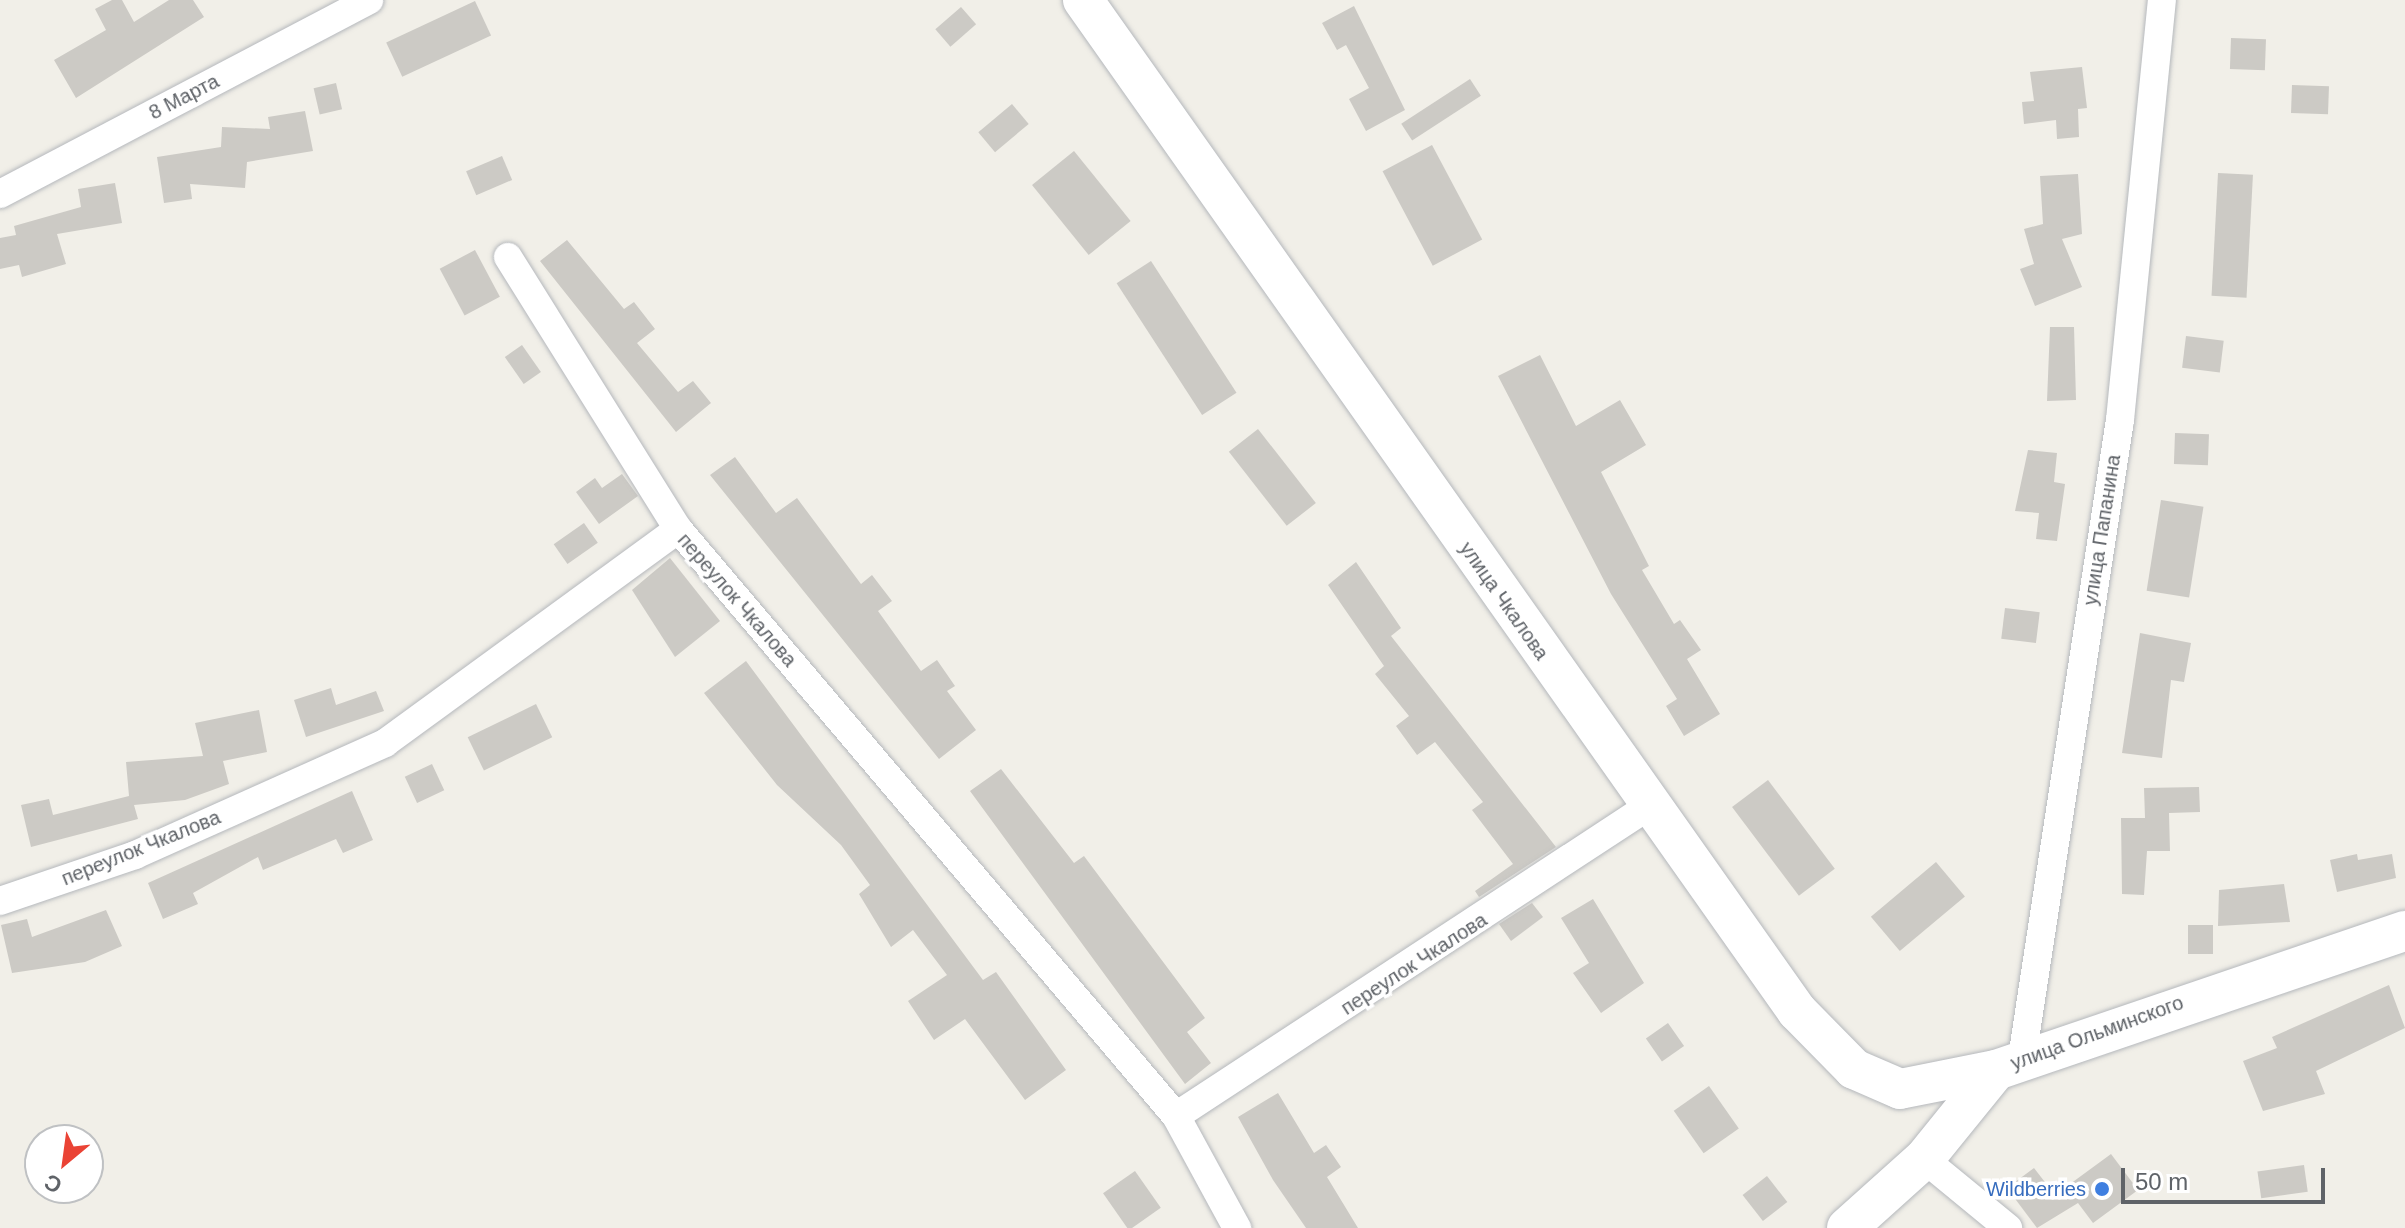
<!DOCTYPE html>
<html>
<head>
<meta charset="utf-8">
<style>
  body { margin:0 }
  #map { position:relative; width:2405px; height:1228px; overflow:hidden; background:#f1efe8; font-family:Arial,sans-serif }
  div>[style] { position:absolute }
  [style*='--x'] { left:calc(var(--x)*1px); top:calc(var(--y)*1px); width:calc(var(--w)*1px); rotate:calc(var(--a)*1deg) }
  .building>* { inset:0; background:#cccac5; transform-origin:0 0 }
  .roads { filter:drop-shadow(0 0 2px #b5b8bc) drop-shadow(0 0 2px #b5b8bc) }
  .street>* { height:28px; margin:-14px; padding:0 14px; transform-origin:14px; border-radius:14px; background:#fff }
  .secondary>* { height:40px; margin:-20px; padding:0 20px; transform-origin:20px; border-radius:20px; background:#fff }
  .dots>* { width:22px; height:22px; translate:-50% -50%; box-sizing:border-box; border:4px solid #fff; border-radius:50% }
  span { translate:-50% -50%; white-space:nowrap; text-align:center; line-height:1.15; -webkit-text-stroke:7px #fff; paint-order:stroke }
  .street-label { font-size:20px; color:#5f6368 }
  .shop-label { font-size:20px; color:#366cbe }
  .right { translate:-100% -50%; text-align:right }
  .north { position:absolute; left:24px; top:1124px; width:80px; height:80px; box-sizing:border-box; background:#fff; border:2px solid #bfc1c3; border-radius:50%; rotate:209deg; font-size:22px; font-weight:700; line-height:32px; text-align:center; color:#5f6368 }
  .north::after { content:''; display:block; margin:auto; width:28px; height:36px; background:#ea4335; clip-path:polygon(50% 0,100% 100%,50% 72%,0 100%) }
  .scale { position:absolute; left:2121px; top:1168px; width:204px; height:36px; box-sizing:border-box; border:4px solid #5f6368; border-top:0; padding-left:10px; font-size:24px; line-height:28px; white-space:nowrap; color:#5f6368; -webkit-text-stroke:6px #fff; paint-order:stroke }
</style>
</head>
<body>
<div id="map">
  <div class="building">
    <div style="clip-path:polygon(112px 0,122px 0,134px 22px,169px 0,193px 0,204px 17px,76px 98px,54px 60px,106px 30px,95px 9px)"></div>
    <div style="left:475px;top:1px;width:38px;height:98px;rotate:65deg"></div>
    <div style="clip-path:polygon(1354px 6px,1405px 110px,1366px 131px,1349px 99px,1369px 88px,1346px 45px,1337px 50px,1322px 23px)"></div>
    <div style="left:961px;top:7px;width:23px;height:34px;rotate:49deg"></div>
    <div style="left:2231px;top:38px;width:35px;height:31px;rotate:2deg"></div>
    <div style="clip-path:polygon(2082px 67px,2087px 108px,2078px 109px,2079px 137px,2057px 139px,2056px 120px,2024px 124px,2022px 102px,2034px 101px,2030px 72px)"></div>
    <div style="left:1470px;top:79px;width:20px;height:82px;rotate:57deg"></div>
    <div style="left:336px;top:83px;width:27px;height:23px;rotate:77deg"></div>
    <div style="left:2292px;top:85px;width:37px;height:28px;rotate:2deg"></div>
    <div style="left:1012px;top:104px;width:26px;height:44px;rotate:50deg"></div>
    <div style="clip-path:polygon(305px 111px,313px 151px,247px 162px,245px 188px,190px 184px,192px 199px,164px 203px,157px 157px,221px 147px,222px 127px,270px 129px,268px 117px)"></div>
    <div style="left:1432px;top:145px;width:107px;height:56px;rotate:62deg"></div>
    <div style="left:1074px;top:151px;width:90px;height:54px;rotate:51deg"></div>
    <div style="left:502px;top:156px;width:26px;height:39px;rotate:67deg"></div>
    <div style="left:2218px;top:173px;width:35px;height:123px;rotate:3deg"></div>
    <div style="clip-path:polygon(2078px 174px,2082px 234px,2062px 239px,2082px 287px,2035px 306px,2020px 269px,2034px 264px,2024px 229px,2043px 224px,2040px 176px)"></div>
    <div style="clip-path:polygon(115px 183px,122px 223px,57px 234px,66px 264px,22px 277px,19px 265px,0 269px,0 238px,16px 235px,14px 226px,81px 207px,78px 189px)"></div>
    <div style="clip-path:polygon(567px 240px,624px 309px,634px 302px,655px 329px,637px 343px,678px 392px,693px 381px,711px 403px,676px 432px,540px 261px)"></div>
    <div style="left:475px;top:250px;width:53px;height:40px;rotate:62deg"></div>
    <div style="left:1151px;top:261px;width:157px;height:41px;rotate:57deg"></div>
    <div style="clip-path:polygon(2050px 327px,2074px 327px,2076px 400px,2047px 401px)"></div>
    <div style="left:2186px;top:336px;width:38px;height:32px;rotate:7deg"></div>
    <div style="left:522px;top:345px;width:33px;height:21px;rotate:55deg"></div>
    <div style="clip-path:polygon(1540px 355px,1576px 426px,1620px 400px,1646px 445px,1601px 472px,1649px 566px,1642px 570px,1674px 624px,1680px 620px,1701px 650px,1687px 659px,1720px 714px,1684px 736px,1666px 706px,1677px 699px,1611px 594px,1498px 376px)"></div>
    <div style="left:1258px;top:429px;width:94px;height:37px;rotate:52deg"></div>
    <div style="left:2175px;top:433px;width:34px;height:31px;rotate:2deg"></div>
    <div style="clip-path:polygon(2028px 450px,2057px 453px,2054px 482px,2065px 484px,2057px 541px,2036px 539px,2039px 513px,2015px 511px)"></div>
    <div style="clip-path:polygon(735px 457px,776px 513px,797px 498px,861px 584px,872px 575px,892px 601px,878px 611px,921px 671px,937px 660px,955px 686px,947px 691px,976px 730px,939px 759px,710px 475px)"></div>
    <div style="clip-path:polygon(622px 474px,638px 496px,599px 524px,576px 492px,595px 478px,602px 488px)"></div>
    <div style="left:2161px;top:500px;width:43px;height:92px;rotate:9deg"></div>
    <div style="left:584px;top:523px;width:24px;height:37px;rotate:55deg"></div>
    <div style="clip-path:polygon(670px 558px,720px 621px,675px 657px,632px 590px)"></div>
    <div style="clip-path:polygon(1356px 562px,1401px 628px,1391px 636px,1556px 847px,1479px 897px,1475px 891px,1513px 864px,1472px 810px,1483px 802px,1435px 742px,1417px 755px,1396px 726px,1409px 716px,1375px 674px,1384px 666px,1328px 585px)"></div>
    <div style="left:2005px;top:608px;width:35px;height:31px;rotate:7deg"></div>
    <div style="clip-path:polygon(2140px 633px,2191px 643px,2184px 682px,2171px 680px,2162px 758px,2122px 753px)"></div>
    <div style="clip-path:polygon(746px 661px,983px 980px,996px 972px,1066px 1070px,1025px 1100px,965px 1019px,934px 1040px,908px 1001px,947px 975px,913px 930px,891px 947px,859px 894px,870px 885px,841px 845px,777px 785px,704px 693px)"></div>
    <div style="clip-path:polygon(331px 688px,336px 705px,376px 691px,384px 711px,306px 737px,294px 700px)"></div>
    <div style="left:536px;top:704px;width:37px;height:76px;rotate:64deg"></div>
    <div style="clip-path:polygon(259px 710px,267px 752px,223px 761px,229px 784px,185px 800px,134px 805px,138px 819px,31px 847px,21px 805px,49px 799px,53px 815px,129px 796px,126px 762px,203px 756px,195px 723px)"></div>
    <div style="left:432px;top:764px;width:29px;height:30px;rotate:65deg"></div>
    <div style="clip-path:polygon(1001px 769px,1074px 863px,1084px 856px,1205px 1018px,1187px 1032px,1211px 1063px,1185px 1084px,970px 791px)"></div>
    <div style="left:1768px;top:780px;width:111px;height:45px;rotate:53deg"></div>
    <div style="clip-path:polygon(2199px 787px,2200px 812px,2169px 813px,2170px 851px,2147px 851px,2144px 895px,2122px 894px,2121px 818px,2145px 818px,2144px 788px)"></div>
    <div style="clip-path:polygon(352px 791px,373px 840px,343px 853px,336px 839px,263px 870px,258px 857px,193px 893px,198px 904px,163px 919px,148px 883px)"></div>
    <div style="clip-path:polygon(2357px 854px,2358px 860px,2392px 854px,2396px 878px,2337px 892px,2330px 860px)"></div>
    <div style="left:1936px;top:862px;width:45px;height:85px;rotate:50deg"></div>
    <div style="clip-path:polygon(2284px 884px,2290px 922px,2218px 926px,2219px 890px)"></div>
    <div style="clip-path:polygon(1593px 899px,1644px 983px,1601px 1013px,1573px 973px,1589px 963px,1561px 918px)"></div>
    <div style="clip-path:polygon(1532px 903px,1543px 917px,1511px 941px,1499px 924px)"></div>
    <div style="clip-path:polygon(106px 910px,122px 946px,85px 962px,12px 973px,1px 925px,27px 919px,32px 937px)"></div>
    <div style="left:2188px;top:925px;width:25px;height:29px"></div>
    <div style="clip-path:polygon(2389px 985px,2405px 1028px,2316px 1071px,2325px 1094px,2263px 1111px,2243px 1061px,2277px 1048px,2272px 1037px)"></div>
    <div style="left:1668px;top:1023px;width:28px;height:27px;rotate:55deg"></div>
    <div style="left:1709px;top:1086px;width:52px;height:43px;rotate:55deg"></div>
    <div style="clip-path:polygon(1278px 1093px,1314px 1153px,1326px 1145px,1341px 1167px,1327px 1177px,1358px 1228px,1306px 1228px,1273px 1180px,1238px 1117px)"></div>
    <div style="clip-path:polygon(2111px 1154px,2138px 1190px,2093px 1223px,2078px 1203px,2037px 1228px,2007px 1188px,2034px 1168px,2055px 1195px)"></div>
    <div style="left:2304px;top:1165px;width:27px;height:47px;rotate:82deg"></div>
    <div style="left:1135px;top:1171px;width:45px;height:39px;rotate:55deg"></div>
    <div style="left:1767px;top:1176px;width:33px;height:31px;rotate:52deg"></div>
  </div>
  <div class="roads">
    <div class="street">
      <div style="--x:0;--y:194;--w:417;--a:-27.7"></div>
      <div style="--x:508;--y:257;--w:321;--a:58"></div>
      <div style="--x:0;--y:901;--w:143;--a:-18.8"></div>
      <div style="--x:135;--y:855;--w:274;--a:-24.1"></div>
      <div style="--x:385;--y:743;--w:363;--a:-36.1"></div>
      <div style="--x:678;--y:529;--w:770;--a:49.69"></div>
      <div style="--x:1176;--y:1116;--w:128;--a:61.4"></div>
      <div style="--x:2022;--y:1058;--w:645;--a:-81.27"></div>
      <div style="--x:2120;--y:420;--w:422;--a:-84.3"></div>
      <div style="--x:1176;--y:1116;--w:566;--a:-33.24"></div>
      <div style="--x:1924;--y:1159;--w:109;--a:39.4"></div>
    </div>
    <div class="secondary">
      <div style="--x:1083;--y:0;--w:1238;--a:54.77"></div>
      <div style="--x:1797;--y:1011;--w:81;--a:45.5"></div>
      <div style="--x:1854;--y:1069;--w:50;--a:23.5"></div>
      <div style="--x:1900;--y:1089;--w:98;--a:-11.2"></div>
      <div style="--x:1847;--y:1228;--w:103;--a:-41.9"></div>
      <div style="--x:1924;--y:1159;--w:114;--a:-51"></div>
      <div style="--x:1996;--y:1070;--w:432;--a:-18.8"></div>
    </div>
  </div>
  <div class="dots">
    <div style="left:2102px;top:1189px;background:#3f7fe0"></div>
  </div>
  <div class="street-label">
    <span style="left:184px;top:97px;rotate:-27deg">8 Марта</span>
    <span style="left:2102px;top:530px;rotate:-81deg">улица Папанина</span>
    <span style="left:737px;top:600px;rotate:49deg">переулок Чкалова</span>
    <span style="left:1504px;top:601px;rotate:55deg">улица Чкалова</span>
    <span style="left:141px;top:848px;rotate:-22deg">переулок Чкалова</span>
    <span style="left:1414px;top:964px;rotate:-33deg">переулок Чкалова</span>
    <span style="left:2097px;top:1033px;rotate:-20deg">улица Ольминского</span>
  </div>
  <div class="shop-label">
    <span class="right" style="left:2086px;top:1189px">Wildberries</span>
  </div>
  <div class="north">С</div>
  <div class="scale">50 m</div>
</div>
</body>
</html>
